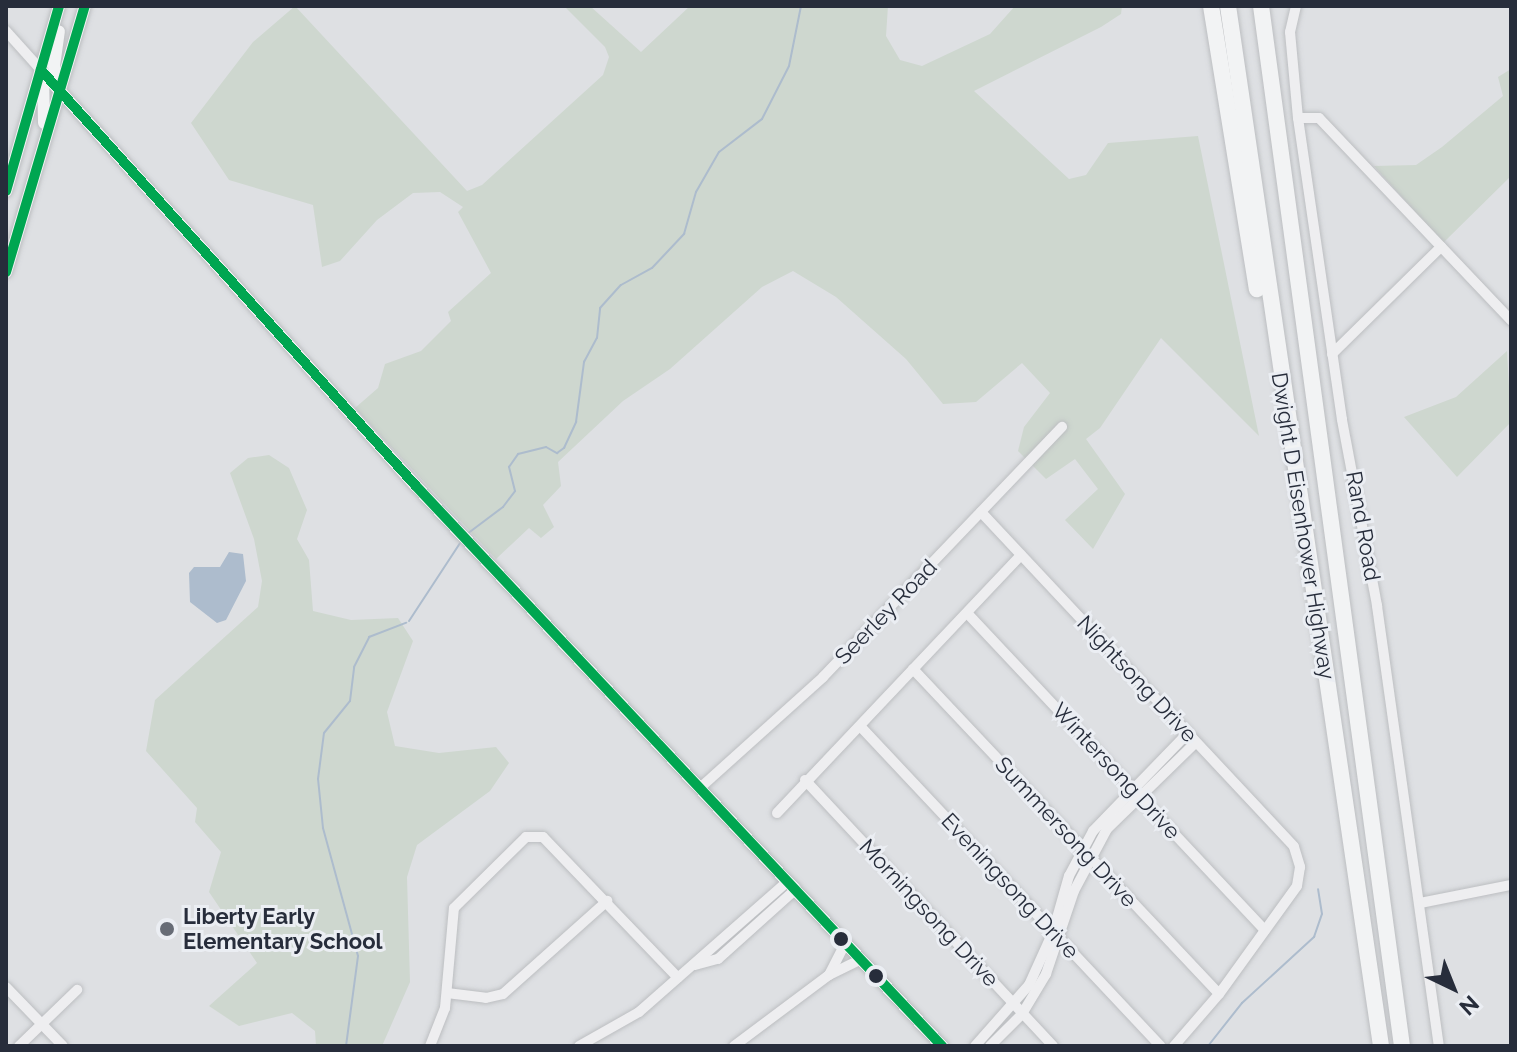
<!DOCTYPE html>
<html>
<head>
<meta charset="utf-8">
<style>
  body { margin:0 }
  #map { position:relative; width:1517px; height:1052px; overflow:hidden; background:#dee0e3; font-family:Raleway,sans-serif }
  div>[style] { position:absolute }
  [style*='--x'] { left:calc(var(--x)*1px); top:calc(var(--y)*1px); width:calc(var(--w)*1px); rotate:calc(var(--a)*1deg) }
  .green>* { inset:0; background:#ced7cf }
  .water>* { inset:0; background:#adbccd }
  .stream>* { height:2px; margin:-1px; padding:0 1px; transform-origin:1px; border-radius:1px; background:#adbccd }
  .roads { filter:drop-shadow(0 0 2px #bcbec1) drop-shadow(0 0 2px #bcbec1) }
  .minor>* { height:10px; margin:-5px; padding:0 5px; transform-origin:5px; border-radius:5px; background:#eeeef0 }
  .major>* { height:12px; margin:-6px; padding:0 6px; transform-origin:6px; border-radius:6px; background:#f2f3f4 }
  .highway>* { height:16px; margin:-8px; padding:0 8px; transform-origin:8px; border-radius:8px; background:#f2f3f4 }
  .bus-1>* { height:10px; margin:-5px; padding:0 5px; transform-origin:5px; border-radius:5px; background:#00a651 }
  .dots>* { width:22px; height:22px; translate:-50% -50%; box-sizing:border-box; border:4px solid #ebeef3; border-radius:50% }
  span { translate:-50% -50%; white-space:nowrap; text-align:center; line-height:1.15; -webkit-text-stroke:6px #ebeef3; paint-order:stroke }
  .street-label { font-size:22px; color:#272d3b }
  .poi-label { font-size:22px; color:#272d3b; font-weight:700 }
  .left { translate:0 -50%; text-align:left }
  .frame { position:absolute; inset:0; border:8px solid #272d3b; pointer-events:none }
  .north { position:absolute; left:1413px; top:948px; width:80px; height:80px; -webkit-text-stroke:6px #ebeef3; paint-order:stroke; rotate:137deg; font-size:22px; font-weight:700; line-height:32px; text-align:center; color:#272d3b }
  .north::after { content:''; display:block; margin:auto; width:28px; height:36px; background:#272d3b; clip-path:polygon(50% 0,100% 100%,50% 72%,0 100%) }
</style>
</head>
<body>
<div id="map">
  <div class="green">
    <div style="clip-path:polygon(295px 6px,467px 191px,482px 185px,603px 75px,609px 57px,605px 47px,564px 6px,590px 6px,641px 52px,690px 6px,888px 6px,886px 36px,900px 60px,922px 66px,990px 34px,1015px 6px,1122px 6px,1121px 14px,1101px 27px,974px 91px,1069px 179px,1086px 175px,1108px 143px,1198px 136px,1259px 436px,1161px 338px,1100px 428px,1086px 439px,1125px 494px,1093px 549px,1065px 520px,1098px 489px,1075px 459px,1046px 479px,1018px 451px,1024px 427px,1050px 393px,1022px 363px,976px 402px,943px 404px,906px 359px,836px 297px,793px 271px,762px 287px,670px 369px,623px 401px,558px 462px,561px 486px,543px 505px,554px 527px,541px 538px,529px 528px,496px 559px,355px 408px,378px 388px,385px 364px,421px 351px,451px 321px,448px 312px,491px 273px,458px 212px,463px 207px,440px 192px,413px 193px,377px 220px,340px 261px,322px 267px,313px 205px,229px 180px,191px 123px,253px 42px)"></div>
    <div style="clip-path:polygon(1511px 69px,1511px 176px,1443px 243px,1374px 166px,1416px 165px,1442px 147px,1503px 96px,1498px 77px)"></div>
    <div style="clip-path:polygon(1507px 351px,1511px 422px,1457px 477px,1404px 417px,1456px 397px)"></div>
    <div style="clip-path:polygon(269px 455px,289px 468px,307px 510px,297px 539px,309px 560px,313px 611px,351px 620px,398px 618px,413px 641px,387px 712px,395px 746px,439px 753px,496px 747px,509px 763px,490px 791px,417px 845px,407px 877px,410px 982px,382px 1046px,316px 1046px,315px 1031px,292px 1013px,239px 1026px,209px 1006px,257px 963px,209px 892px,221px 852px,195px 822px,197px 808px,146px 751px,155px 700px,258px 607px,262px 581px,254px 539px,230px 473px,248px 458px)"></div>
  </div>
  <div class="water">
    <div style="clip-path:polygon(229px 552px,243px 554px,246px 581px,226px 620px,217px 623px,190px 602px,189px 573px,194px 567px,220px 567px)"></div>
  </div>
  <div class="stream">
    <div style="--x:467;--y:534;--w:45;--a:-36.9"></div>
    <div style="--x:503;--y:507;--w:20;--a:-53"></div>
    <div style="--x:515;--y:491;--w:25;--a:-104"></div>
    <div style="--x:509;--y:467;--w:16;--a:-55"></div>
    <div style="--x:518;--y:454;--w:29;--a:-14"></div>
    <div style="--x:546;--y:447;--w:13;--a:29"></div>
    <div style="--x:557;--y:453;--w:9;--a:-36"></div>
    <div style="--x:564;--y:448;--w:29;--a:-65"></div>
    <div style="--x:576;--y:422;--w:61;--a:-82.4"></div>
    <div style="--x:584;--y:362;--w:27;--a:-62"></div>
    <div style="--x:597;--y:338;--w:30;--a:-84"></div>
    <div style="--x:600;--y:308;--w:31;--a:-48"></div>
    <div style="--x:621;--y:285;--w:35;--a:-29"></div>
    <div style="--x:652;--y:268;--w:47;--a:-46.7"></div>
    <div style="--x:684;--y:234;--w:44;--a:-74.1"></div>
    <div style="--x:696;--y:192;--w:46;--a:-60.1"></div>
    <div style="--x:719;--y:152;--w:54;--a:-37.5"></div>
    <div style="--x:762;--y:119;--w:59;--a:-63"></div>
    <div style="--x:789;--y:66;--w:61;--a:-78.7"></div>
    <div style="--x:409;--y:621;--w:93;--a:-56.8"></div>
    <div style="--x:346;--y:1046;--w:91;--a:-82.4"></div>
    <div style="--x:358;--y:956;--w:133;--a:-105.3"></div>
    <div style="--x:323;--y:828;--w:49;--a:-95.8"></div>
    <div style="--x:318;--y:779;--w:46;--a:-82.6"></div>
    <div style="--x:324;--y:733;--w:41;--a:-50.9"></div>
    <div style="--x:350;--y:701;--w:34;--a:-83"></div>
    <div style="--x:354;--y:667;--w:34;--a:-63"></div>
    <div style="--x:369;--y:637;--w:40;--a:-21"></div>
    <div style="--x:1208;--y:1046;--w:55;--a:-51.7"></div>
    <div style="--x:1242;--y:1003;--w:98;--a:-42.5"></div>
    <div style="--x:1314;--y:937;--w:24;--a:-71"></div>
    <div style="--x:1322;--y:914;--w:25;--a:-99"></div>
  </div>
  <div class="roads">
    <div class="minor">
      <div style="--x:1296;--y:6;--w:27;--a:103"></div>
      <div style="--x:1290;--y:32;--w:86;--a:84.7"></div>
      <div style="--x:1298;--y:118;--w:305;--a:81.7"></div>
      <div style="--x:1342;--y:420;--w:189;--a:79.3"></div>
      <div style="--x:1377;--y:606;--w:444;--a:82"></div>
      <div style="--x:6;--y:31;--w:52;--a:48.1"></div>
      <div style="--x:1298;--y:118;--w:21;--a:0"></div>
      <div style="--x:1319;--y:118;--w:279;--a:46.5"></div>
      <div style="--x:1332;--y:354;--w:153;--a:-44.5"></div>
      <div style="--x:981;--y:512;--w:458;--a:46.9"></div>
      <div style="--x:1294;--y:847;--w:21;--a:73"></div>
      <div style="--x:1300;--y:867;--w:19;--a:99"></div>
      <div style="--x:1297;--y:886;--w:133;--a:125.8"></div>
      <div style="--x:1219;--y:994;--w:69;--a:130.9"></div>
      <div style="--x:967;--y:613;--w:435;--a:46.8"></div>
      <div style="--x:913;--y:669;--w:446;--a:46.7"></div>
      <div style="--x:860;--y:726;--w:439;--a:46.8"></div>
      <div style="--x:805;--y:780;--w:364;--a:47"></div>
      <div style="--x:701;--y:787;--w:164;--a:-42"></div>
      <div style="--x:823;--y:677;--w:346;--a:-46.3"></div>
      <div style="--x:777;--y:813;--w:355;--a:-46.6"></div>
      <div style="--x:1420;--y:903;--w:93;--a:-11.2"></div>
      <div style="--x:695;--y:965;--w:24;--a:-15"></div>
      <div style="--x:718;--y:959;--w:105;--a:-41.9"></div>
      <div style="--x:829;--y:975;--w:36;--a:-63"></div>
      <div style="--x:6;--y:987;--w:82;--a:46"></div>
      <div style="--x:447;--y:993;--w:39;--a:7"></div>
      <div style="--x:486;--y:998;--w:17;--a:-13"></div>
      <div style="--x:503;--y:994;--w:140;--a:-41.8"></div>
      <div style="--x:19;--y:1046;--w:81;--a:-44"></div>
      <div style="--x:430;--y:1046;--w:41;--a:-68.5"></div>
      <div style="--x:445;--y:1008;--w:100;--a:-84.9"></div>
      <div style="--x:454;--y:908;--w:101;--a:-44.6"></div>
      <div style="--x:526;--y:837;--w:17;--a:0"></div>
      <div style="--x:543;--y:837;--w:195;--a:46.2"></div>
      <div style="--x:579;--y:1046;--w:69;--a:-29.5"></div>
      <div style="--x:639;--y:1012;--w:198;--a:-41.3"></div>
      <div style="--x:734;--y:1046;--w:119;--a:-36.8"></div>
      <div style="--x:829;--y:975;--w:34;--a:-26"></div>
      <div style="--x:975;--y:1046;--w:81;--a:-48.5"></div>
      <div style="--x:1029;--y:985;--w:58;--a:-65.6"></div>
      <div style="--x:1053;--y:932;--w:58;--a:-74.1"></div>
      <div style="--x:1069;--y:876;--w:51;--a:-61.9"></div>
      <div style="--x:1093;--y:831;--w:136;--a:-45.9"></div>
      <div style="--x:990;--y:1046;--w:45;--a:-45"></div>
      <div style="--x:1022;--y:1014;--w:47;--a:-59"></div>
      <div style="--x:1046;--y:974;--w:88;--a:-71.4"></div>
      <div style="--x:1074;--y:891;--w:70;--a:-62"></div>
      <div style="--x:1107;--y:829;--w:124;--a:-44.3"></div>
    </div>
    <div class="major">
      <div style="--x:41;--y:70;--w:559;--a:47.97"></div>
      <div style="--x:415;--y:485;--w:770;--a:46.79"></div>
      <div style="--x:43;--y:74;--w:49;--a:88.8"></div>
      <div style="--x:58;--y:88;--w:22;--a:-100"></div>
      <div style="--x:54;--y:66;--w:35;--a:-82"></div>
      <div style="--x:6;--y:191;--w:192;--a:-74"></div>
      <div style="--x:6;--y:272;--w:277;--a:-73.5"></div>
    </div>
    <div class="highway">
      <div style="--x:1211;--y:6;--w:287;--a:80.8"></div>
      <div style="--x:1228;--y:6;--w:1051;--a:81.63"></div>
      <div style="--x:1261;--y:6;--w:1050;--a:82.28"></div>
    </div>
  </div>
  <div class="bus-1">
    <div style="--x:41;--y:70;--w:559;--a:47.97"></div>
    <div style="--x:415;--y:485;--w:770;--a:46.79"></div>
    <div style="--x:6;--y:191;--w:192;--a:-74"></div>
    <div style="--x:6;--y:272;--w:277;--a:-73.5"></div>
  </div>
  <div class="dots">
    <div style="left:167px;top:929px;background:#676c76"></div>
    <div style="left:841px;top:939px;background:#272d3b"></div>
    <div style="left:876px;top:976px;background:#272d3b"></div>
  </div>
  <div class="street-label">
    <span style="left:1303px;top:526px;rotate:81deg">Dwight D Eisenhower Highway</span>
    <span style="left:1363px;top:526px;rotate:80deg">Rand Road</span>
    <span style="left:886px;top:612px;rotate:-46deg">Seerley Road</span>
    <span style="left:1137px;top:679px;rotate:47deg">Nightsong Drive</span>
    <span style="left:1116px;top:771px;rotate:47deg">Wintersong Drive</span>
    <span style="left:1066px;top:832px;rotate:47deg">Summersong Drive</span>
    <span style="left:1010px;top:886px;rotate:47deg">Eveningsong Drive</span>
    <span style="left:929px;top:913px;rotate:47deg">Morningsong Drive</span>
  </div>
  <div class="poi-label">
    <span class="left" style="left:183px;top:929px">Liberty Early<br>Elementary School</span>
  </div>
  <div class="frame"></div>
  <div class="north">N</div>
</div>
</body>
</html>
